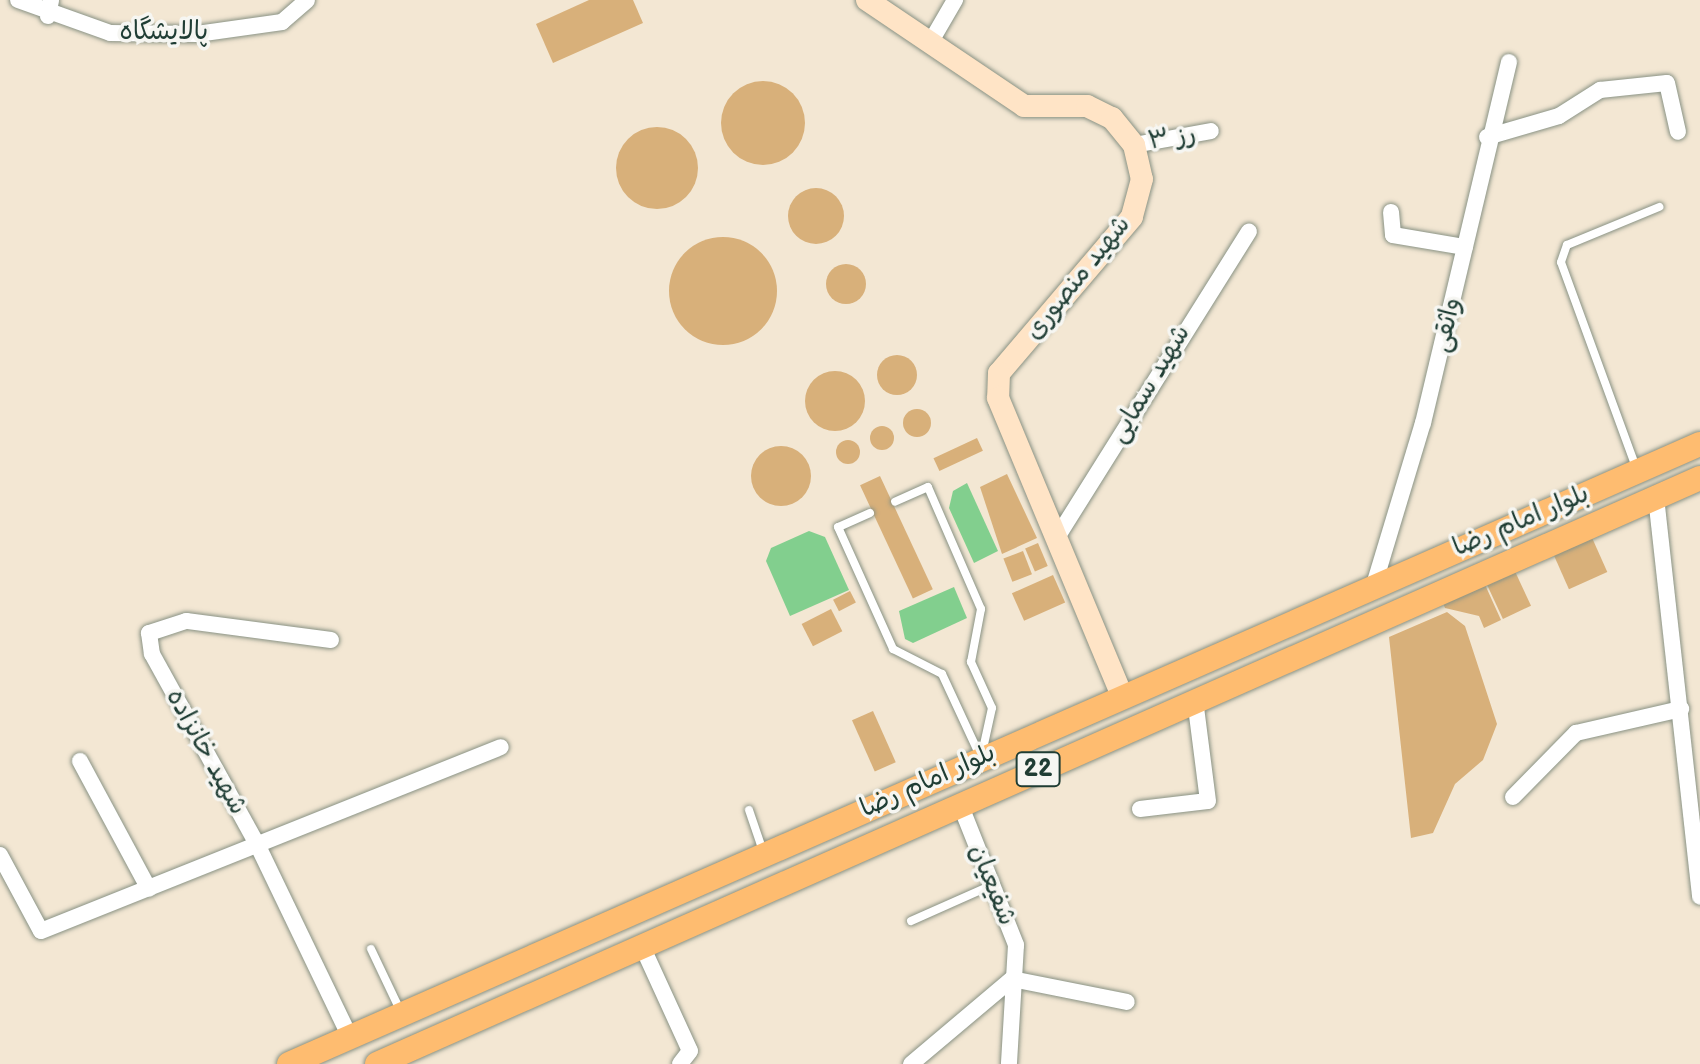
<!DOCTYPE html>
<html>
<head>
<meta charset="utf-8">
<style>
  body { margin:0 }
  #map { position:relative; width:1700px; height:1064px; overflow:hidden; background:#f3e7d3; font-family:"Balsamiq Sans","Playpen Sans Arabic",sans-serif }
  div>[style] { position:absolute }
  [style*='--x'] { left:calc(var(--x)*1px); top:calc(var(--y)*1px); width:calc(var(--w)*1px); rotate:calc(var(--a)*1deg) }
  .green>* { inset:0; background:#82cf8e }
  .building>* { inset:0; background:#d8b07a; transform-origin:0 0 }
  .round { border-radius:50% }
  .roads { filter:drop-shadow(0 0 2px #899284) drop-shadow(0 0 2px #899284) }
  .lane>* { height:8px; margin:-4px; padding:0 4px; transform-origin:4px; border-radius:4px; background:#fff }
  .street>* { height:16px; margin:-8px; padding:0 8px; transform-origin:8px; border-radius:8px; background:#fff }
  .secondary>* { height:22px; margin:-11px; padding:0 11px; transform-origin:11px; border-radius:11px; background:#ffe4c6 }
  .primary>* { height:24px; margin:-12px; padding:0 12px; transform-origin:12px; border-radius:12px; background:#febc70 }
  span { translate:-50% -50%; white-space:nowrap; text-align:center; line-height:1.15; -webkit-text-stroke:7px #f6f6f2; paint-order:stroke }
  .shield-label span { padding:2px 6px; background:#f6f6f2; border:2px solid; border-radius:6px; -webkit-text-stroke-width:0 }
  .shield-label { font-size:24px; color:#1f3d34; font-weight:700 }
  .street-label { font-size:26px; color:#1f3d34 }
</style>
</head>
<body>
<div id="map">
  <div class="green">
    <div style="clip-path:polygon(967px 483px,998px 551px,974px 563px,949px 508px,953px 491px)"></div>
    <div style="clip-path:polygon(809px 531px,825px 537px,849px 590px,790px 616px,766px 561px,771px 548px)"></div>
    <div style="clip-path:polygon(954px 587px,967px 618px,913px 643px,905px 639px,899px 611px)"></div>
  </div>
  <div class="building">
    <div style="clip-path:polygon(589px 0,633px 0,643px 23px,553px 63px,536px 24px)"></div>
    <div class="round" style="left:721px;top:81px;width:84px;height:84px"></div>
    <div class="round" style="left:616px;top:127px;width:82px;height:82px"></div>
    <div class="round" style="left:788px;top:188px;width:56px;height:56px"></div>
    <div class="round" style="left:669px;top:237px;width:108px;height:108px"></div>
    <div class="round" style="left:826px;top:264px;width:40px;height:40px"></div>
    <div class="round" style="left:877px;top:355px;width:40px;height:40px"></div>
    <div class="round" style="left:805px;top:371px;width:60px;height:60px"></div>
    <div class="round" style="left:903px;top:409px;width:28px;height:28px"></div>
    <div class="round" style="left:870px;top:426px;width:24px;height:24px"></div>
    <div style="left:977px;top:438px;width:14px;height:48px;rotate:65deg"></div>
    <div class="round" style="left:836px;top:440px;width:24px;height:24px"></div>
    <div class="round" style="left:751px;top:446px;width:60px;height:60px"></div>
    <div style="clip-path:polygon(1007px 474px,1037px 538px,1002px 554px,980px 487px)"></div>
    <div style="left:880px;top:476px;width:125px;height:22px;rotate:65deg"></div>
    <div style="left:1589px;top:531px;width:45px;height:42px;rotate:66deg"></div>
    <div style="left:1038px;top:543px;width:25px;height:14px;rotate:67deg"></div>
    <div style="left:1023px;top:551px;width:25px;height:21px;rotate:69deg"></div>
    <div style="left:1512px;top:565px;width:45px;height:31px;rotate:65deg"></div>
    <div style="left:1053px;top:575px;width:30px;height:45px;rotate:66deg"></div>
    <div style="clip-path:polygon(1482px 578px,1501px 620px,1484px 628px,1479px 616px,1445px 608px,1440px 596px)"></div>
    <div style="left:850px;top:591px;width:13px;height:19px;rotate:63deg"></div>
    <div style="left:831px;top:609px;width:25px;height:33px;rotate:63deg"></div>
    <div style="clip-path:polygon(1447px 612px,1465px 626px,1497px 724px,1483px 760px,1455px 784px,1433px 833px,1411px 838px,1389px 637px)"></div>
    <div style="left:873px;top:711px;width:56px;height:23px;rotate:66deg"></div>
  </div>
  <div class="roads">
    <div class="lane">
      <div style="--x:1637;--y:470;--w:221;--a:-110.1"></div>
      <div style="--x:1561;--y:262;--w:18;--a:-71"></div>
      <div style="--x:1567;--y:245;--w:100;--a:-22.4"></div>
      <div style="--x:870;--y:513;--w:35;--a:156"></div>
      <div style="--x:838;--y:527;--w:134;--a:65.7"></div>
      <div style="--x:893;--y:649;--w:55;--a:27"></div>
      <div style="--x:942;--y:674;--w:93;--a:65.1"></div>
      <div style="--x:981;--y:758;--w:51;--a:-77.6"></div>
      <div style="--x:992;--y:708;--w:51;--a:-114.5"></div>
      <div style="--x:971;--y:662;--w:54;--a:-79.3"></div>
      <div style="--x:981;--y:609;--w:133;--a:-113.5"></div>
      <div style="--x:928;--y:487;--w:36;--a:156"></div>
      <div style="--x:749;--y:810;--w:46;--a:71.2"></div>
      <div style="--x:911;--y:921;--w:89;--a:-24"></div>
      <div style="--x:371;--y:949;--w:68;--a:64.6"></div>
    </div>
    <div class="street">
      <div style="--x:18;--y:0;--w:98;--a:19.7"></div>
      <div style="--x:110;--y:33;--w:87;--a:0.7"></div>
      <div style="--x:197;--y:34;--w:86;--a:-8"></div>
      <div style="--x:282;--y:22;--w:33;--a:-41"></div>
      <div style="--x:48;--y:16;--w:16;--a:-79"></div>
      <div style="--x:930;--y:43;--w:50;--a:-59.8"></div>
      <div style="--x:1487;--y:137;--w:75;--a:-16.3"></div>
      <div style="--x:1559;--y:116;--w:49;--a:-32.4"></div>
      <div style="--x:1600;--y:90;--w:67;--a:-6"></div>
      <div style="--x:1667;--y:83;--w:50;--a:77.3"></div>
      <div style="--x:1134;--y:145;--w:78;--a:-10.3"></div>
      <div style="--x:1391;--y:212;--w:23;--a:85"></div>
      <div style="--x:1393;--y:235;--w:73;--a:9.5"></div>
      <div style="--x:1656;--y:497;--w:402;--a:83.7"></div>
      <div style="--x:1056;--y:539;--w:363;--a:-57.9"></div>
      <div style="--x:1374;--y:585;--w:169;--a:-73.2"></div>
      <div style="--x:1423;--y:423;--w:371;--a:-76.6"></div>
      <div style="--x:331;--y:640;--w:146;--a:-172.5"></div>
      <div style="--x:186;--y:621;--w:39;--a:162"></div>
      <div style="--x:149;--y:633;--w:21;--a:82"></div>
      <div style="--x:152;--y:654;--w:217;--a:61.1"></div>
      <div style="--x:257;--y:844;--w:214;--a:64.3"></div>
      <div style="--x:80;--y:761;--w:145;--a:61.7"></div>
      <div style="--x:1513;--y:797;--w:90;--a:-45.5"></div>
      <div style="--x:1576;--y:733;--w:108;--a:-12.9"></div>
      <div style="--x:960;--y:804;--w:152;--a:68.3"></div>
      <div style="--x:1016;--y:945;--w:119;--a:93.4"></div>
      <div style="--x:1140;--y:809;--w:68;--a:-6.7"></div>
      <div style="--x:1208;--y:801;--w:102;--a:-97.3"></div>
      <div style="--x:0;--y:855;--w:86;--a:61.7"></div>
      <div style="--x:41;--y:931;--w:495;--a:-21.8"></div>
      <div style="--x:642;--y:946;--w:115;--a:65.4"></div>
      <div style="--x:690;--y:1051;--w:16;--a:128"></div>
      <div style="--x:911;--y:1064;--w:132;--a:-40.1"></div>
      <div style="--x:1012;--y:979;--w:117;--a:11.3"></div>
    </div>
    <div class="secondary">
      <div style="--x:867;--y:0;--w:189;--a:34"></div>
      <div style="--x:1024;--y:106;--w:63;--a:0"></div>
      <div style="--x:1087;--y:106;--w:28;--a:26"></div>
      <div style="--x:1112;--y:118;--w:35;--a:51"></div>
      <div style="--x:1134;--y:145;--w:35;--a:77"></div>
      <div style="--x:1142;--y:179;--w:39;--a:105"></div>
      <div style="--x:1132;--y:217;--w:205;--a:130.4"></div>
      <div style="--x:999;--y:373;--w:25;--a:92"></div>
      <div style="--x:998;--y:398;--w:323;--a:67.4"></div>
    </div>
    <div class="primary">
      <div style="--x:289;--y:1064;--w:1541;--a:-23.72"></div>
      <div style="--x:377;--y:1064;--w:1447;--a:-23.89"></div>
    </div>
  </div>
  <div class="shield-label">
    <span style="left:1038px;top:769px">22</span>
  </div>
  <div class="street-label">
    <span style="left:164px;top:32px">پالایشگاه</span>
    <span style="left:1172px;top:138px;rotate:-10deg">رز ۳</span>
    <span style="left:1078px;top:278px;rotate:-51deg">شهید منصوری</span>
    <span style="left:1447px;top:325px;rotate:-77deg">واثقی</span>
    <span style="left:1150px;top:384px;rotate:-59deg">شهید سمایی</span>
    <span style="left:1521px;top:521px;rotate:-23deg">بلوار امام رضا</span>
    <span style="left:206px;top:752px;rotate:61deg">شهید خانزاده</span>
    <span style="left:928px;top:781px;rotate:-24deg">بلوار امام رضا</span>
    <span style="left:992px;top:885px;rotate:68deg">شفیعیان</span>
  </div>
</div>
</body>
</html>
